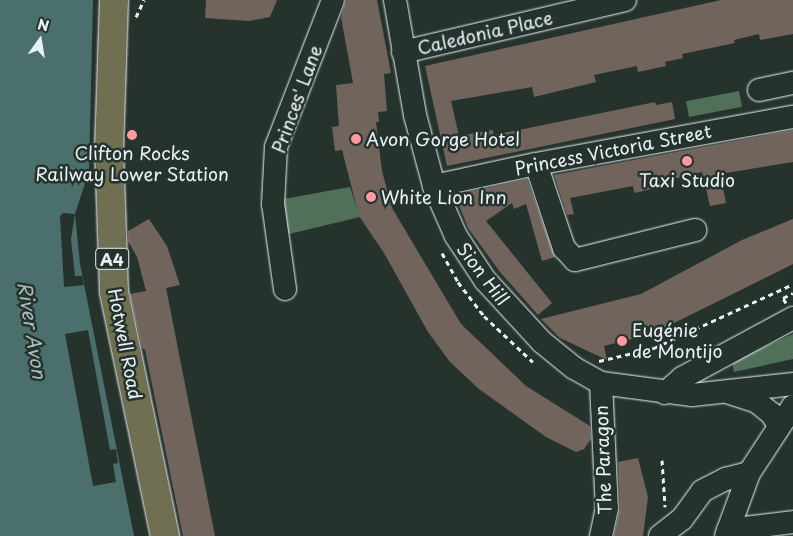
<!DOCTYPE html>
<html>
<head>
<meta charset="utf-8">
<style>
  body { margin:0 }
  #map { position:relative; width:793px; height:536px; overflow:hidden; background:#26332d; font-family:"Playpen Sans",sans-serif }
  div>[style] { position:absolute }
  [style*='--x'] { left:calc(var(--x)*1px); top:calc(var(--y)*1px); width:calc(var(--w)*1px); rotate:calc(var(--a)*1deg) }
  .green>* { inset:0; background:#517059; transform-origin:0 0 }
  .water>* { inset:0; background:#4a6f6d }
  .pier>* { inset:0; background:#26332d }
  .building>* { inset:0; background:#71645d }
  .path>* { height:3px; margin-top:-1.5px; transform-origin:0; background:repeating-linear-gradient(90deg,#e8f1f8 0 5px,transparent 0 9px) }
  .roads { filter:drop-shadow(0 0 1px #e8f1f8) drop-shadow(0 0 1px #e8f1f8) }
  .minor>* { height:22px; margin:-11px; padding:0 11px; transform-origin:11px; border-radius:11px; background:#26332d }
  .highway>* { height:28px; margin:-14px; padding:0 14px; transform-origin:14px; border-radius:14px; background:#716f52 }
  .dots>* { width:14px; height:14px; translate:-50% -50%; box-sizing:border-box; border:2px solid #26332d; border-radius:50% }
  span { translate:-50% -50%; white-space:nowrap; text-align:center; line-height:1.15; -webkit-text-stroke:5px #26332d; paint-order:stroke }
  .shield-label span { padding:1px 4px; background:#26332d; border:1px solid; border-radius:4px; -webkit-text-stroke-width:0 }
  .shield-label { font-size:16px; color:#e8f1f8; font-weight:700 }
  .street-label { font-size:18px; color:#e8f1f8 }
  .poi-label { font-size:18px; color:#e8f1f8 }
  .left { translate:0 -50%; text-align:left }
  .water-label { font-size:19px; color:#a9bdc0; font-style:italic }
  .north { position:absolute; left:15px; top:15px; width:50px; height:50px; -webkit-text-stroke:4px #26332d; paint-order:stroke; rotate:13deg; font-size:14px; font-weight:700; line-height:20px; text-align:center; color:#e8f1f8 }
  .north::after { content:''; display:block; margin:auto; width:18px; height:22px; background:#e8f1f8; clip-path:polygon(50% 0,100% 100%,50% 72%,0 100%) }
</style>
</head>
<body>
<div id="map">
  <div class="green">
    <div style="left:739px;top:91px;width:16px;height:54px;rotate:79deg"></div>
    <div style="clip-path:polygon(350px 187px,360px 217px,285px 235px,278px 200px)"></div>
    <div style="clip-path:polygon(793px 334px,793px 359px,734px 372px,732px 362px)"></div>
  </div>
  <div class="water">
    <div style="clip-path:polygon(0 0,93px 0,89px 171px,75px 214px,80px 264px,134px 536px,0 536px)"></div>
  </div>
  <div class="pier">
    <div style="clip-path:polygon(63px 213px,75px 214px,71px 239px,75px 276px,82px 276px,84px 285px,64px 287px,60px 216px)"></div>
    <div style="clip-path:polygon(88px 330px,110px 450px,116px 449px,118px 463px,113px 464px,116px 482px,93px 486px,65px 334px)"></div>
  </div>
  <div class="building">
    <div style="clip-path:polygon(206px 0,277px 0,270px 17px,249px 21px,205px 18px)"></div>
    <div style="clip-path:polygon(346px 0,377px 0,391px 73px,384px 74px,387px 111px,378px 112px,379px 122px,376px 122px,382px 171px,392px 208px,461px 324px,526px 386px,590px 426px,591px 439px,584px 449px,576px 452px,546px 437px,479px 389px,450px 362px,428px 332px,384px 253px,359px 216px,342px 150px,335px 151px,332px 127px,339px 126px,336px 85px,353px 83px,341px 17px)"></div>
    <div style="clip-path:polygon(721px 0,793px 0,793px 34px,760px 40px,759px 34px,734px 40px,735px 43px,682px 54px,683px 58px,665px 62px,666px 66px,638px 72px,637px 66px,594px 75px,596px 82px,534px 97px,532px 87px,451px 101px,459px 136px,493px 130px,494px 135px,655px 102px,656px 105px,672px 102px,675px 119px,447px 166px,425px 66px)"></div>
    <div style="clip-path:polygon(793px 130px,793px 162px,720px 174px,726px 203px,710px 206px,702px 172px,673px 179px,674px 184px,634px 193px,633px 186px,570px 198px,574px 214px,567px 215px,554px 175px)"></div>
    <div style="clip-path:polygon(527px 179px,555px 257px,542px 261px,526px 204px,514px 209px,512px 203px,486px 221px,552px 303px,538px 315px,500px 272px,468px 228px,455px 195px)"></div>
    <div style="clip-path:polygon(149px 219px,167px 246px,180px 285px,166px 288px,215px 536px,183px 536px,145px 350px,142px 348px,130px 294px,146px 291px,137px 257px,128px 241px,128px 231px)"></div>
    <div style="clip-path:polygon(793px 219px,793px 264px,652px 334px,604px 346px,607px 360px,560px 338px,541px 319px,641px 294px,742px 240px)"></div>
    <div style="clip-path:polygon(638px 458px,648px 497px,643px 536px,614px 536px,620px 507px,618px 462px)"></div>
  </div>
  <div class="path">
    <div style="--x:136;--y:17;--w:19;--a:-65"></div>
    <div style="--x:442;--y:253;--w:33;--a:61"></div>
    <div style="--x:458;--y:282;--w:43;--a:52.6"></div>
    <div style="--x:484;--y:316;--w:67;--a:43.2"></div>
    <div style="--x:786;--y:303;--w:6;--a:-121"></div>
    <div style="--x:783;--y:298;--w:11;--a:-27"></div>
    <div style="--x:599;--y:361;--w:57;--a:-13.3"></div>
    <div style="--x:654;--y:348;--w:153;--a:-24.7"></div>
    <div style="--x:662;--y:460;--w:47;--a:86.3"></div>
  </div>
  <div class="roads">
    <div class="minor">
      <div style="--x:395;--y:0;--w:117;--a:80.1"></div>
      <div style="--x:415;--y:115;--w:73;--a:75"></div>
      <div style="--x:434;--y:186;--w:55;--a:66.3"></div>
      <div style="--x:456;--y:236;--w:53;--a:56.6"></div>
      <div style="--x:485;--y:280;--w:84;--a:47.4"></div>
      <div style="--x:542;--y:342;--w:41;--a:39.1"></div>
      <div style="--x:574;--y:368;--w:31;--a:29"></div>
      <div style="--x:601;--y:383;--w:92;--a:7.5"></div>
      <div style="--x:692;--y:395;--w:102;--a:-6.2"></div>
      <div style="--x:403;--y:52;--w:228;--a:-13.2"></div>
      <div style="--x:759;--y:90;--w:35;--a:-12"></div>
      <div style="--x:536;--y:164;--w:89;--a:71.6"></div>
      <div style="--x:564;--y:248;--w:16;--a:47"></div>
      <div style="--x:575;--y:260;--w:124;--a:-14"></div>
      <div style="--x:434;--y:186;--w:104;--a:-12.2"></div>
      <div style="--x:536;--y:164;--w:261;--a:-10.4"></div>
      <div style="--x:285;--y:289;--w:86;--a:-98"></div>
      <div style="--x:273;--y:204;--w:57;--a:-87"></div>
      <div style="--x:276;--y:147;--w:158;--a:-68.8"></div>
      <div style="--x:601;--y:383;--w:125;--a:87.3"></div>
      <div style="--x:607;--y:508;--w:29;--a:102"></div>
      <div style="--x:665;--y:393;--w:23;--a:-41"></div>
      <div style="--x:682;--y:378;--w:126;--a:-28.4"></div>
      <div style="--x:730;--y:393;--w:28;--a:18"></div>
      <div style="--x:757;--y:402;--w:19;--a:39"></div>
      <div style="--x:772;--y:414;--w:14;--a:60"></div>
      <div style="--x:728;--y:530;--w:65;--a:-7"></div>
      <div style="--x:660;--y:536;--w:28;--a:-38"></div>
      <div style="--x:682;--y:519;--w:34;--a:-54"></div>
      <div style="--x:702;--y:491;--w:27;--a:-27"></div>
      <div style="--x:726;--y:479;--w:24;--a:-15"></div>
      <div style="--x:726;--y:536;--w:67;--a:-69.9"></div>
      <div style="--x:749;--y:473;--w:80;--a:-56.7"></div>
    </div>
    <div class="highway">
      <div style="--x:114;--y:0;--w:148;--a:91.9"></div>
      <div style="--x:109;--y:148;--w:144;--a:88"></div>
      <div style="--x:114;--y:292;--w:249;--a:78.2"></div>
    </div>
  </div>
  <div class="dots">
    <div style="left:132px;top:135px;background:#ff9aa2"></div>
    <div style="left:356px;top:139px;background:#ff9aa2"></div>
    <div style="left:687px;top:161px;background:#ff9aa2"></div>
    <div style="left:371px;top:197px;background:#ff9aa2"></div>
    <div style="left:622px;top:341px;background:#ff9aa2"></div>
  </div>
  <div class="shield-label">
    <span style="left:112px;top:259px">A4</span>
  </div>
  <div class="street-label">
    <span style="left:485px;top:33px;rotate:-13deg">Caledonia Place</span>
    <span style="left:297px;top:99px;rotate:-70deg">Princes' Lane</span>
    <span style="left:613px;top:150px;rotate:-11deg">Princess Victoria Street</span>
    <span style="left:483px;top:274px;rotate:53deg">Sion Hill</span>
    <span style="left:125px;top:344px;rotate:79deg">Hotwell Road</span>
    <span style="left:603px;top:460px;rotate:-92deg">The Paragon</span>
  </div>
  <div class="poi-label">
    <span class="left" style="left:366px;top:139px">Avon Gorge Hotel</span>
    <span style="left:132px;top:164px">Clifton Rocks<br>Railway Lower Station</span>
    <span style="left:687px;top:180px">Taxi Studio</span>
    <span class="left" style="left:381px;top:197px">White Lion Inn</span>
    <span class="left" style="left:632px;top:341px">Eugénie<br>de Montijo</span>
  </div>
  <div class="water-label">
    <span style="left:32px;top:330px;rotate:81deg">River Avon</span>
  </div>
  <div class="north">N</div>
</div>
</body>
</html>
